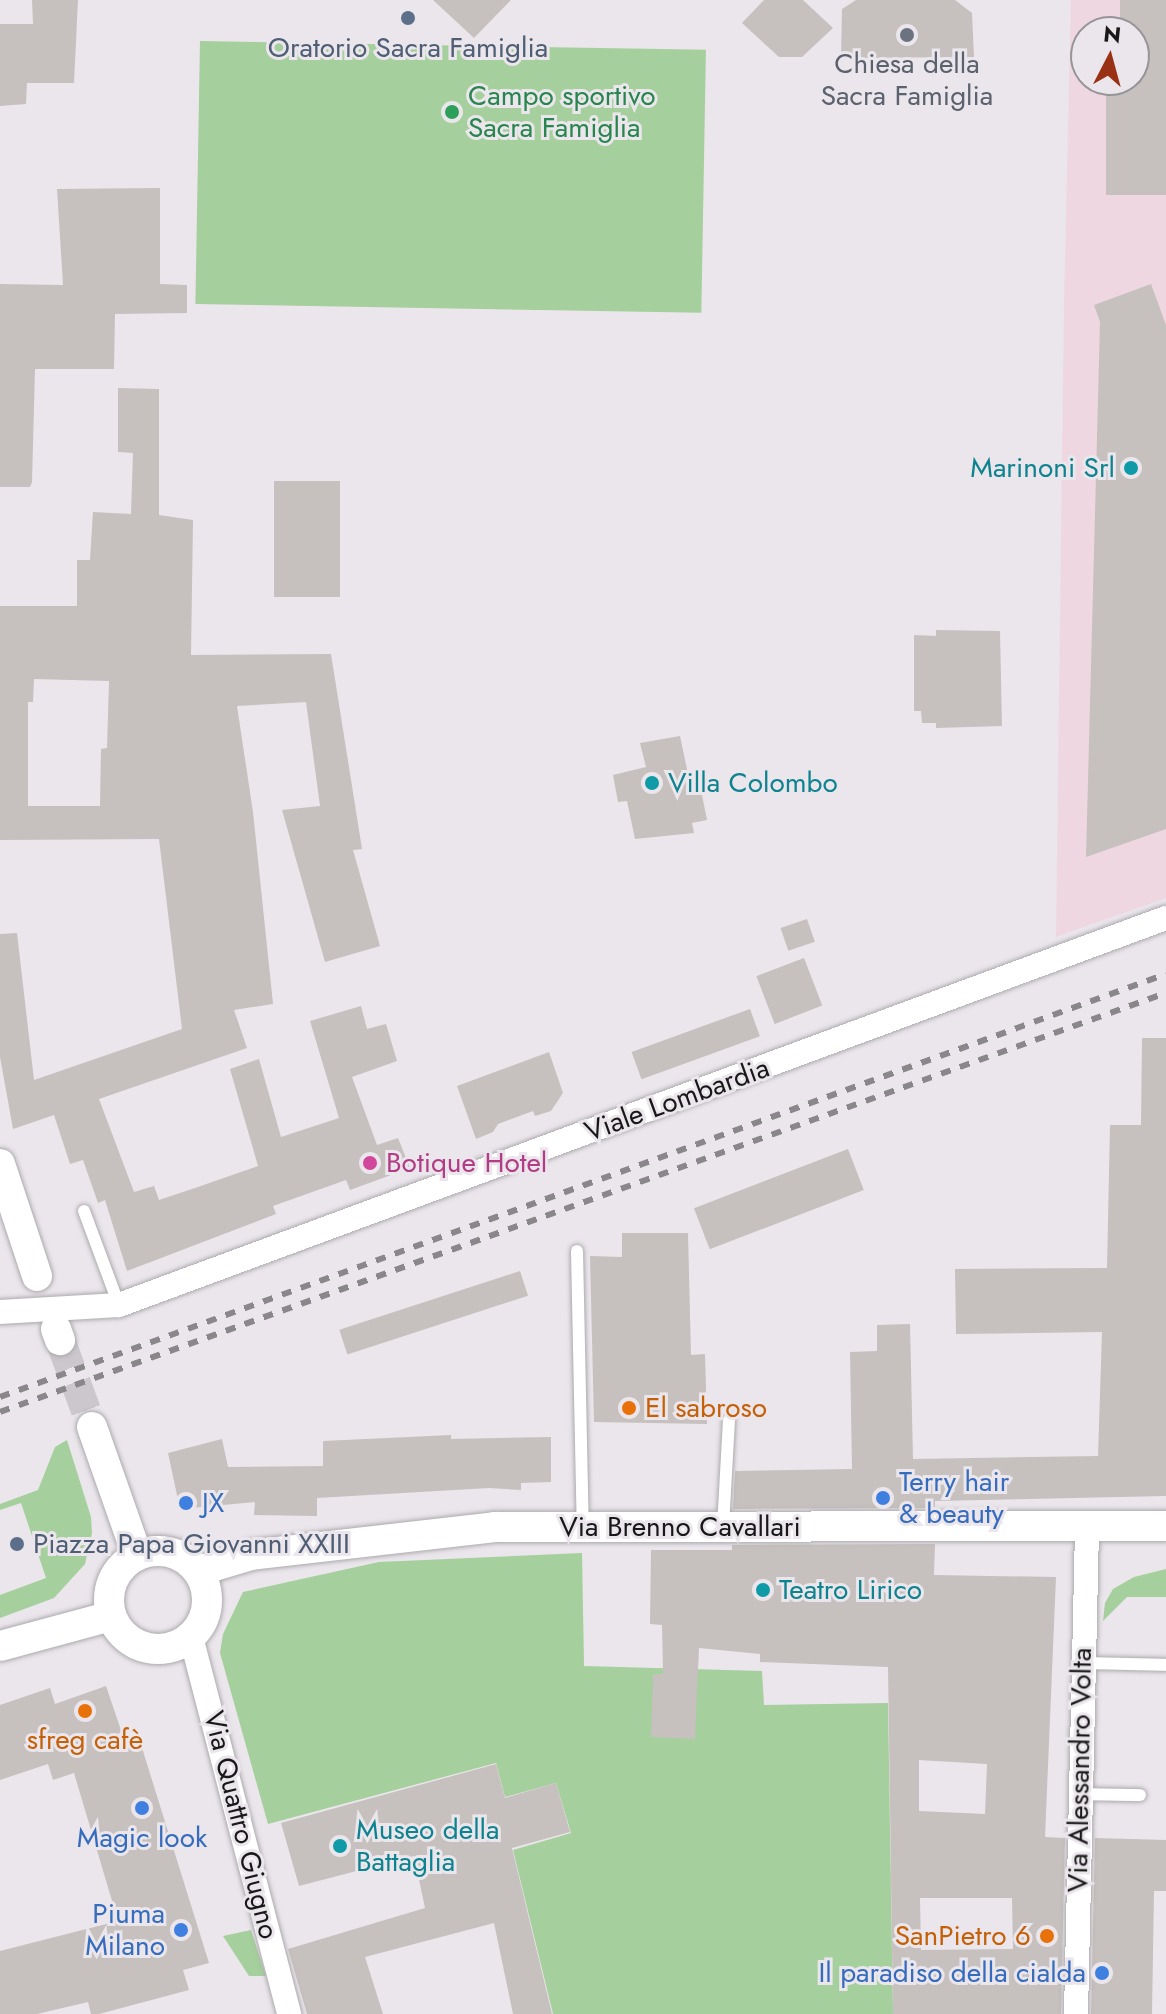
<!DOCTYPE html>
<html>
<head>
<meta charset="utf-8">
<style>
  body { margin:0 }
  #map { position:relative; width:1166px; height:2014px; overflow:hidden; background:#eae6eb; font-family:Jost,sans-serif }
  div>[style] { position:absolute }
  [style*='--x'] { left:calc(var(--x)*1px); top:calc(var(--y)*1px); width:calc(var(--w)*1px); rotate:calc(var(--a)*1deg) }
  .industrial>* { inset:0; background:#efd7e1 }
  .green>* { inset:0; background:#a5cf9c; transform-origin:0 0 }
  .building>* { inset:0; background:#c6c0be; transform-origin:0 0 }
  .tertiary-tunnel>* { height:30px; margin-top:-15px; transform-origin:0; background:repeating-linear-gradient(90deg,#cbc7cc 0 30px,transparent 0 45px) }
  .roads { filter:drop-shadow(0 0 2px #adaaae) drop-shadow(0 0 2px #adaaae) }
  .service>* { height:12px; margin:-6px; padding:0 6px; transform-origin:6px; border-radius:6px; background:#fff }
  .minor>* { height:24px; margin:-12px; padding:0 12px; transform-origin:12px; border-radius:12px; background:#fff }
  .tertiary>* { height:30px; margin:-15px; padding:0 15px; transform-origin:15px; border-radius:15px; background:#fff }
  .tertiary>.ring { margin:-15px; padding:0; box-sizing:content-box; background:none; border:30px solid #fff; border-radius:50% }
  .rail>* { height:6px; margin-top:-3px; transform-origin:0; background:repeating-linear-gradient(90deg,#8a878a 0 10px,transparent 0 20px) }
  .dots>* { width:22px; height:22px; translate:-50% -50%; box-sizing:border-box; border:4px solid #eae6eb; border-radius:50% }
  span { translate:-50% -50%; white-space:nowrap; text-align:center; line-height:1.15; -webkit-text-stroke:6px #eae6eb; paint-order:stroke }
  .service-label { font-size:28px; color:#4e5e75 }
  .left { translate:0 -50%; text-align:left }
  .worship-label { font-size:28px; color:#5b616d }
  .leisure-label { font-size:28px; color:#27864d }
  .culture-label { font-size:28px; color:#0d838f }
  .right { translate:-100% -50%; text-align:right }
  .street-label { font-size:28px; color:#191819 }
  .hotel-label { font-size:28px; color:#b23c85 }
  .food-label { font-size:28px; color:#c56008 }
  .shop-label { font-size:28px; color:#366cbe }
  .north { position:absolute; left:1070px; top:16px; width:80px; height:80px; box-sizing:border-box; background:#eae6eb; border:2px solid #969497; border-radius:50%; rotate:6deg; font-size:22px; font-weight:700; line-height:32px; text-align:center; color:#191819 }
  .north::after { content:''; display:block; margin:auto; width:28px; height:36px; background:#993114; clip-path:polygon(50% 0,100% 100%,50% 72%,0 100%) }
</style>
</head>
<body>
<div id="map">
  <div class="industrial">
    <div style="clip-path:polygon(evenodd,1071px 0,1166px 0,1166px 898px,1056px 937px,1064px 302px,1071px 0,1086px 32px,1134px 32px,1134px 80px,1086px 80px,1086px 32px)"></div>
  </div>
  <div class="green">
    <div style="left:200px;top:41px;width:506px;height:263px;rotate:1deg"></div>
    <div style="clip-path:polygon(67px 1440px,91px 1517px,92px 1533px,85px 1564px,54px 1598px,0 1618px,0 1595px,46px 1578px,21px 1503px,0 1510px,0 1504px,38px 1490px,55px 1447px)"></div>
    <div style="clip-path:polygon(582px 1553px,584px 1666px,762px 1671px,764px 1705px,888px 1703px,893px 2014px,553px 2014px,513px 1850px,571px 1833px,556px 1783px,505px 1797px,496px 1763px,268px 1824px,220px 1653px,223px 1634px,243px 1592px,379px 1562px)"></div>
    <div style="clip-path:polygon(1166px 1569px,1166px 1597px,1127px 1597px,1103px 1621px,1105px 1603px,1113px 1589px,1134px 1577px)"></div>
    <div style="clip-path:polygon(251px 1930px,266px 1976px,249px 1976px,223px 1936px)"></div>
  </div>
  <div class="building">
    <div style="clip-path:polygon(32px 0,78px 0,74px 83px,27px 83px,26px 104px,0 106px,0 24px,33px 24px)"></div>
    <div style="clip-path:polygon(433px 0,511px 0,474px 38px)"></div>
    <div style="clip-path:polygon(764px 0,803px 0,833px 28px,802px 57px,779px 57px,742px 23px)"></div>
    <div style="clip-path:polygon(856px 0,955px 0,972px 13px,974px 57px,841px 58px,842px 9px)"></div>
    <div style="clip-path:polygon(1120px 0,1166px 0,1166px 195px,1106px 195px,1106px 80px,1134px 80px,1134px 32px,1120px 32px)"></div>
    <div style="clip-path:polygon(160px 188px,160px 284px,187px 285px,187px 313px,115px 314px,114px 369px,35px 369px,32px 482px,30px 487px,0 487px,0 284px,63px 285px,57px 189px)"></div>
    <div style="clip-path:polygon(1151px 284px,1166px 325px,1166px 829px,1086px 857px,1100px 322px,1094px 305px)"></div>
    <div style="clip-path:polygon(evenodd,118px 388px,159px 389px,159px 515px,193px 520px,191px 655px,331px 654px,362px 849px,353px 850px,380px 946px,325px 962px,282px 810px,320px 806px,306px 702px,237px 706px,253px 812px,273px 1004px,234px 1010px,247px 1048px,99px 1099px,134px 1192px,154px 1186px,159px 1200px,198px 1187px,258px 1166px,230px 1069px,259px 1059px,281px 1137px,339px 1118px,310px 1021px,361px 1006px,367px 1029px,386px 1024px,397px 1061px,352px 1077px,377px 1145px,398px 1138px,410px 1168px,350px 1190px,346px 1180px,273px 1206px,276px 1214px,127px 1271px,105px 1200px,98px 1203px,83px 1160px,70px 1164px,54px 1115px,13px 1129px,0 1057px,0 934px,17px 933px,34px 1080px,182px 1029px,159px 839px,0 840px,0 606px,77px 606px,77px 560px,90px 560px,93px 512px,131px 514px,133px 453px,118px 452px,118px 388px,34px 679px,109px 681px,107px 748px,101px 749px,100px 806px,28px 806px,28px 702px,33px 702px,34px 679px)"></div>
    <div style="left:274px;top:481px;width:66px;height:116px"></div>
    <div style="clip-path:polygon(936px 630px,1000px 631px,1002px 726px,936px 728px,936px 723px,922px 723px,921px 711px,914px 711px,914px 635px,936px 636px)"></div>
    <div style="clip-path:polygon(680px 736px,692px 793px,701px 790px,707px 820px,692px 823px,694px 833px,635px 839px,627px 801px,618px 802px,613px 775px,646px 767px,640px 743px)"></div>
    <div style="left:807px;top:919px;width:24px;height:28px;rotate:71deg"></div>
    <div style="left:804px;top:958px;width:51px;height:51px;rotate:69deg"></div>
    <div style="left:750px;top:1009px;width:29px;height:126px;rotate:70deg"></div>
    <div style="clip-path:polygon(1142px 1038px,1166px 1038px,1166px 1496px,935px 1501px,935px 1508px,733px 1509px,735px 1471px,852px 1469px,850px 1352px,877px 1351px,877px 1325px,910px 1324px,913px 1459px,1098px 1456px,1102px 1332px,956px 1334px,955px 1269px,1107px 1268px,1110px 1125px,1141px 1125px)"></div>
    <div style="clip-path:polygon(549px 1052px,563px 1093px,551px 1111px,535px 1116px,533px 1111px,498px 1124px,493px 1132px,476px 1139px,457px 1086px)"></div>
    <div style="left:848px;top:1149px;width:44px;height:165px;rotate:69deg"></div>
    <div style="clip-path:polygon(622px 1233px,688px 1233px,691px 1355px,705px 1354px,707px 1424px,594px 1422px,590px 1256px,622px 1257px)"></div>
    <div style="left:520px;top:1271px;width:26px;height:190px;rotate:72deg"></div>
    <div style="clip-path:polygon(451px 1435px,451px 1439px,551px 1437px,551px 1482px,521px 1483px,521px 1490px,489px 1488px,317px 1498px,317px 1516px,254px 1515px,255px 1502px,180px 1509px,168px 1453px,222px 1439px,228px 1467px,323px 1466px,323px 1441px)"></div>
    <div style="clip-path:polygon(evenodd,935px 1544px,934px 1575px,1056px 1577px,1045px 1837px,1065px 1838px,1061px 2014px,893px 2014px,888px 1667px,760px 1662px,760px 1654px,699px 1648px,695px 1739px,651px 1737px,653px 1674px,663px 1674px,662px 1625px,650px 1624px,651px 1550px,732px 1550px,732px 1545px,935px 1544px,919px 1760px,987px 1764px,985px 1814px,919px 1811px,919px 1760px,935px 1544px,920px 1898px,1012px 1898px,1013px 1949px,921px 1950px,920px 1898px)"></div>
    <div style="clip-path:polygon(106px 1686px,124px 1739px,138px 1735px,209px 1963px,183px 1970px,189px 1990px,99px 2014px,91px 2014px,88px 2002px,37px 2014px,0 2014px,0 1951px,118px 1921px,74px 1773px,53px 1780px,48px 1764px,0 1780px,0 1705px,50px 1688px,55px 1704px)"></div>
    <div style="clip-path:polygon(496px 1764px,505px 1798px,556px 1783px,570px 1832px,512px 1848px,552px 2014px,513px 2014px,494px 1923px,365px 1957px,383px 2014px,307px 2014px,288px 1949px,425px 1908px,414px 1856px,299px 1886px,281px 1823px)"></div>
    <div style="clip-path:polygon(1095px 1838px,1166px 1840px,1166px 1891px,1154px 1891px,1152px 2014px,1091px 2014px)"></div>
  </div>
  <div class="tertiary-tunnel">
    <div style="--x:60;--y:1340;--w:93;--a:69.8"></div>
  </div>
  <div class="roads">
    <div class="service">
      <div style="--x:84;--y:1211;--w:100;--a:69.6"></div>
      <div style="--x:577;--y:1251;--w:275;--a:88.8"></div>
      <div style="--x:723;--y:1527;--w:107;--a:-86.8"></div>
      <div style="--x:1081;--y:1663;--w:85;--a:1.3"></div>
      <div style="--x:1080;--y:1794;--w:60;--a:1"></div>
    </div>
    <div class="minor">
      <div style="--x:0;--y:1312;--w:119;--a:-3.4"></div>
      <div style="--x:119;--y:1305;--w:1116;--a:-20.29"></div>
      <div style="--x:191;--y:1637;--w:390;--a:75.4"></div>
      <div style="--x:1076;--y:2014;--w:489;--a:-88.7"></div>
    </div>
    <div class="tertiary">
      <div style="--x:0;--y:1164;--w:118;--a:71.7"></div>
      <div style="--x:56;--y:1329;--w:12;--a:70"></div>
      <div style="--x:92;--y:1427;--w:136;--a:70.6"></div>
      <div class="ring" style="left:109px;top:1551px;width:68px;height:68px"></div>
      <div style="--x:198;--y:1571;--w:55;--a:-16.8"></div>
      <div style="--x:251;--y:1555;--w:246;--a:-6.5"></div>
      <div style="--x:495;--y:1527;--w:671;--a:-0.09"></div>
      <div style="--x:0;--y:1646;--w:115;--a:-15.1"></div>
    </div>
  </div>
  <div class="rail">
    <div style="--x:0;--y:1397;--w:1240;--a:-19.94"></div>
    <div style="--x:0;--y:1412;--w:1239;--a:-19.77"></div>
  </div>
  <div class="dots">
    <div style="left:408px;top:18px;background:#5c6f8a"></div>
    <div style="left:907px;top:35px;background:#6b7280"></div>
    <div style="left:452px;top:112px;background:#2e9e5b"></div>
    <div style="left:1131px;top:468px;background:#0f9aa8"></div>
    <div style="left:652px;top:783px;background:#0f9aa8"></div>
    <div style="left:370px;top:1163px;background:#d1479c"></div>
    <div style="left:629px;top:1408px;background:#e8710a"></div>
    <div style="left:883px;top:1498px;background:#3f7fe0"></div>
    <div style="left:186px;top:1503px;background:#3f7fe0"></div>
    <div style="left:17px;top:1544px;background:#5c6f8a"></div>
    <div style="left:763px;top:1590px;background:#0f9aa8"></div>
    <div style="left:85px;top:1711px;background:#e8710a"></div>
    <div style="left:142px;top:1808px;background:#3f7fe0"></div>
    <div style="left:340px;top:1846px;background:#0f9aa8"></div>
    <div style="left:181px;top:1930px;background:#3f7fe0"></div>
    <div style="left:1047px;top:1936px;background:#e8710a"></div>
    <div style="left:1102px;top:1973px;background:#3f7fe0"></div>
  </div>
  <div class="service-label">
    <span style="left:408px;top:48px">Oratorio Sacra Famiglia</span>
    <span class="left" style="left:33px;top:1544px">Piazza Papa Giovanni XXIII</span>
  </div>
  <div class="worship-label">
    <span style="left:907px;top:80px">Chiesa della<br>Sacra Famiglia</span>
  </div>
  <div class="leisure-label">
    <span class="left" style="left:468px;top:112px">Campo sportivo<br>Sacra Famiglia</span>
  </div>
  <div class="culture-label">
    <span class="right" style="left:1115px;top:468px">Marinoni Srl</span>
    <span class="left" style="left:668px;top:783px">Villa Colombo</span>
    <span class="left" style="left:779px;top:1590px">Teatro Lirico</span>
    <span class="left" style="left:356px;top:1846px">Museo della<br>Battaglia</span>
  </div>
  <div class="street-label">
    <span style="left:677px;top:1100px;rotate:-20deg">Viale Lombardia</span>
    <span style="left:680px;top:1527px">Via Brenno Cavallari</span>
    <span style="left:1080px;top:1770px;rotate:-89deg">Via Alessandro Volta</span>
    <span style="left:241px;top:1825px;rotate:76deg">Via Quattro Giugno</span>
  </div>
  <div class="hotel-label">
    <span class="left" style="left:386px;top:1163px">Botique Hotel</span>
  </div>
  <div class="food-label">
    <span class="left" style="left:645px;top:1408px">El sabroso</span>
    <span style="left:85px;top:1740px">sfreg cafè</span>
    <span class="right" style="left:1031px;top:1936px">SanPietro 6</span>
  </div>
  <div class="shop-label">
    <span class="left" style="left:899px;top:1498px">Terry hair<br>&amp; beauty</span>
    <span class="left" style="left:202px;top:1503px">JX</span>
    <span style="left:142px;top:1838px">Magic look</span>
    <span class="right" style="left:165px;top:1930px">Piuma<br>Milano</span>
    <span class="right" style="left:1086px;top:1973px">Il paradiso della cialda</span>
  </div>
  <div class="north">N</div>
</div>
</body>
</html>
